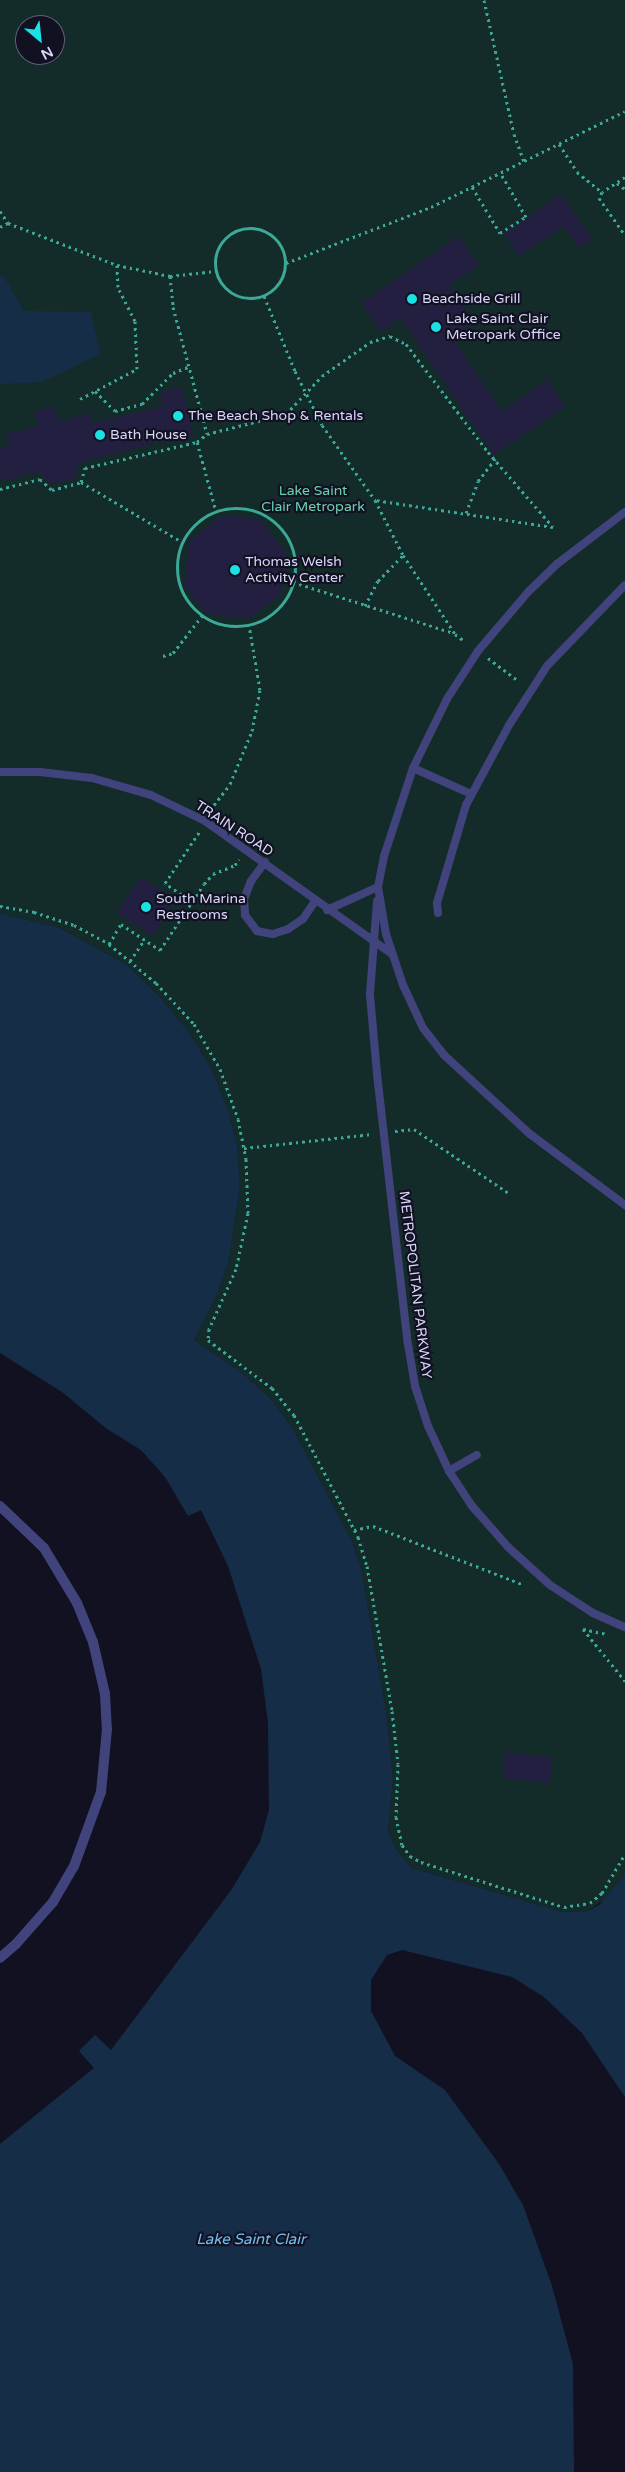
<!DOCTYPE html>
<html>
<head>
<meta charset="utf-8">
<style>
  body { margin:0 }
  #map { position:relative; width:625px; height:2472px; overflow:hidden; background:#121122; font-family:"Varela Round",sans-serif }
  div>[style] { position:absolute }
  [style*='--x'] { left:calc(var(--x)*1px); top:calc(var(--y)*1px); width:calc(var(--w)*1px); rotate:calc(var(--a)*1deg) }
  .green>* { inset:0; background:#142c29 }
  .water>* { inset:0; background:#162d48 }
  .building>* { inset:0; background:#231f41; transform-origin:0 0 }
  .path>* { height:3px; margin-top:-1.5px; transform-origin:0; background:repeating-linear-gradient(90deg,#3ca998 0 2.5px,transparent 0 6.5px) }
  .path>.ring { margin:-1.5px; padding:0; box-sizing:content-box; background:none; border:3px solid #3ca998; border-radius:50% }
  .lane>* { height:8px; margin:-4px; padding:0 4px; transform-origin:4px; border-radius:4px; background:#41447c }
  .street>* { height:10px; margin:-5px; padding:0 5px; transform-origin:5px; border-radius:5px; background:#41447c }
  .dots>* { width:14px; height:14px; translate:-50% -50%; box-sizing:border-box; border:2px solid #121122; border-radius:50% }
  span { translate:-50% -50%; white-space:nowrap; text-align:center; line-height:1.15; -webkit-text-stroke:4.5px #121122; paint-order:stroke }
  .poi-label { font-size:14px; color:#d8d7fa }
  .left { translate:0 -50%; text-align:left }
  .park-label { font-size:14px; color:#6bd2af }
  .street-label { font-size:14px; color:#d8d7fa }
  .water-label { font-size:15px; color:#70c0ef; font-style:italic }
  .north { position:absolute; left:15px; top:15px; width:50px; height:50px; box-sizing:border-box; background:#121122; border:1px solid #616078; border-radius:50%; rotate:152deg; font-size:14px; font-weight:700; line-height:20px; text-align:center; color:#d8d7fa }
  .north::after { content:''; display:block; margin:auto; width:18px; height:22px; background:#1ae1e3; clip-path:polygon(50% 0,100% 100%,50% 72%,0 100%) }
</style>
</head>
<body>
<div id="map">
  <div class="green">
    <div style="clip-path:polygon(evenodd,0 0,625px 0,625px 1875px,609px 1896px,588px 1911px,563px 1912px,412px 1868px,395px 1848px,388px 1830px,393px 1779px,387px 1717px,362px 1572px,353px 1543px,293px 1429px,272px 1400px,245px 1375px,194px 1340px,218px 1293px,229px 1260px,240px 1185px,237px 1145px,229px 1112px,211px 1068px,188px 1031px,159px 996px,126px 964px,60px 928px,0 913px,0 0,25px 25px,55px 25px,55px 55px,25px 55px,25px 25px)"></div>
  </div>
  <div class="water">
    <div style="clip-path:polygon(3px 275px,24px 311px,91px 312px,100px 354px,42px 382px,0 384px,0 277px)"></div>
    <div style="clip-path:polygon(0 913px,60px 928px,126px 964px,159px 996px,188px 1031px,211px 1068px,229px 1112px,237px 1145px,240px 1185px,229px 1260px,218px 1293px,194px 1340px,245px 1375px,272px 1400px,293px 1429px,353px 1543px,362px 1572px,387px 1717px,393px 1779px,388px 1830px,395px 1848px,412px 1868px,563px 1912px,588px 1911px,599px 1905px,625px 1875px,625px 2097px,582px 2033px,544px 1997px,512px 1977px,402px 1950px,387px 1955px,371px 1980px,371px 2011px,395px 2056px,445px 2090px,499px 2164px,523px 2205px,552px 2286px,573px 2364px,574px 2472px,0 2472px,0 2144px,94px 2068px,79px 2051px,95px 2035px,111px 2050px,232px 1889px,260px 1842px,269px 1810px,268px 1723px,261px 1669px,228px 1566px,201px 1510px,188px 1516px,165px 1477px,141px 1450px,107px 1429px,62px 1392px,0 1353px)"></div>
  </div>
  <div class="building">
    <div style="clip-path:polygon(561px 194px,592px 239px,579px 248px,564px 226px,519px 256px,504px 234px)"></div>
    <div style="clip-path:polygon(459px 236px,479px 265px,449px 285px,474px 322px,452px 337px,502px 411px,547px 380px,565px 407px,494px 455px,400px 318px,381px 332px,361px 303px)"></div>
    <div style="clip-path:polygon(181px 387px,194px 437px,172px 442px,171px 439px,78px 463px,75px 479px,50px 484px,39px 472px,0 481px,0 448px,9px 446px,6px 434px,37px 427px,35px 411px,53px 406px,60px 421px,90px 413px,92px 423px,163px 406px,160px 392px)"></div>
    <div style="clip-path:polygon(222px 515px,261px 519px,288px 556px,280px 595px,249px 619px,206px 614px,184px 585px,189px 541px)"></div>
    <div style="left:140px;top:877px;width:43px;height:43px;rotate:33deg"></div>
    <div style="left:506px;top:1752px;width:47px;height:26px;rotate:7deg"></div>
  </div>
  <div class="path">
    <div style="--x:484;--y:0;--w:137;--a:77.4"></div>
    <div style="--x:514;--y:134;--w:29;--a:70"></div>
    <div style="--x:559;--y:144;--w:33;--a:57"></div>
    <div style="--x:577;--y:172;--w:32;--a:39"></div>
    <div style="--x:625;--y:177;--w:27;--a:147"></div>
    <div style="--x:602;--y:192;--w:7;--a:117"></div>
    <div style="--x:599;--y:198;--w:45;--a:54.9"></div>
    <div style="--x:617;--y:183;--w:10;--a:37"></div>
    <div style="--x:472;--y:187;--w:54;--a:58.7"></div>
    <div style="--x:500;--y:233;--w:31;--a:-32"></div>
    <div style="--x:526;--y:217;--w:52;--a:-120"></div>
    <div style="--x:0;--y:211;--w:14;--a:56"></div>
    <div style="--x:0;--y:227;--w:9;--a:-27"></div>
    <div style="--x:8;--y:223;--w:117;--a:21.1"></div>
    <div style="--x:117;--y:265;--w:54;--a:11.7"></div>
    <div style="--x:170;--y:276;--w:46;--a:-6.2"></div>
    <div class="ring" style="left:215px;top:228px;width:67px;height:67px"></div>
    <div style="--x:286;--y:263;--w:155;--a:-21.1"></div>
    <div style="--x:431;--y:207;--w:216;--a:-26.3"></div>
    <div style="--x:170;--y:276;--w:31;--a:84"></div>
    <div style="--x:173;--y:307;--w:131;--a:75"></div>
    <div style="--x:264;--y:296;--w:81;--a:67.5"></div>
    <div style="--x:295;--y:371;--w:60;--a:63.4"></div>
    <div style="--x:322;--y:425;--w:92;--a:54.8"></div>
    <div style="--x:375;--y:500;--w:62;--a:63"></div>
    <div style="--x:403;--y:555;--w:95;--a:56.6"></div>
    <div style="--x:455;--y:634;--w:10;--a:37"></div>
    <div style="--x:95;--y:391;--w:28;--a:45"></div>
    <div style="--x:115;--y:411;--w:28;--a:-15"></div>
    <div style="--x:142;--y:404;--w:44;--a:-45"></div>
    <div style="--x:173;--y:373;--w:16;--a:-22"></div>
    <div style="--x:80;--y:399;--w:64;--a:-27.8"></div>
    <div style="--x:137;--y:369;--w:48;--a:-92.4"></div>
    <div style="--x:135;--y:321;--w:38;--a:-117"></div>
    <div style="--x:118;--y:287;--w:22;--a:-93"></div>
    <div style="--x:197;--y:442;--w:72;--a:74.6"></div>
    <div style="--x:81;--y:482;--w:117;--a:30.7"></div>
    <div style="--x:0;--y:489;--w:41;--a:-14"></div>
    <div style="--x:40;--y:479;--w:16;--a:43"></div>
    <div style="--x:52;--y:490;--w:30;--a:-15"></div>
    <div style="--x:81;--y:482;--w:15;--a:-74"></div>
    <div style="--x:85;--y:468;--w:115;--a:-13.1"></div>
    <div style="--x:197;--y:442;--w:13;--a:-39"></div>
    <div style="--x:207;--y:434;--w:81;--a:-14.2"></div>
    <div style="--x:286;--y:414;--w:52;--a:-46.5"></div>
    <div style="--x:322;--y:376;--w:59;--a:-35.3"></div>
    <div style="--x:370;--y:342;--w:21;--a:-17"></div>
    <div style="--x:390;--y:336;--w:18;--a:27"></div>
    <div style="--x:406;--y:344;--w:136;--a:52.8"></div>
    <div style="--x:488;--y:452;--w:99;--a:49.1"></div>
    <div style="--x:553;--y:527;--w:180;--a:-171.4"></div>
    <div class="ring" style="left:177px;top:508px;width:115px;height:115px"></div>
    <div style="--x:466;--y:513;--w:34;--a:-69"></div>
    <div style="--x:478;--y:481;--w:28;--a:-52"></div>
    <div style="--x:293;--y:582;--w:169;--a:17.6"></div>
    <div style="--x:365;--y:606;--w:28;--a:-63"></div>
    <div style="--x:378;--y:581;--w:36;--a:-46"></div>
    <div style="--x:163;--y:656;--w:10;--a:-17"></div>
    <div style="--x:173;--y:653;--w:47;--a:-51.9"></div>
    <div style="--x:488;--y:658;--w:39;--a:37"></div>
    <div style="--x:210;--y:810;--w:33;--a:-52"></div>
    <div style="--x:230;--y:784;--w:57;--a:-67.5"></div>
    <div style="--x:252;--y:731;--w:42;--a:-79"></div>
    <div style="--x:260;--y:690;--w:66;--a:-99.6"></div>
    <div style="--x:192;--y:902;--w:33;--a:-145"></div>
    <div style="--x:165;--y:883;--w:63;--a:-56.1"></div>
    <div style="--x:0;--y:906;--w:35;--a:10"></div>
    <div style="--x:34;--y:912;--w:42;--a:18"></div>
    <div style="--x:74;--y:925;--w:40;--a:28"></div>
    <div style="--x:109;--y:944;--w:61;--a:39.7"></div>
    <div style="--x:156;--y:983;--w:56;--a:47.2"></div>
    <div style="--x:194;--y:1024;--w:52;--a:60"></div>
    <div style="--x:220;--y:1069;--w:53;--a:70.2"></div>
    <div style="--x:238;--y:1119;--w:41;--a:78.7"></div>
    <div style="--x:246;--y:1159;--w:54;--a:87.9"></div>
    <div style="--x:248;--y:1213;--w:57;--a:102.1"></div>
    <div style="--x:236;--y:1269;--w:66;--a:114.2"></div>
    <div style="--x:209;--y:1329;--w:11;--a:95"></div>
    <div style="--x:208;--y:1340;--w:80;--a:36.9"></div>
    <div style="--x:272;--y:1388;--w:35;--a:51"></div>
    <div style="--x:294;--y:1415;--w:138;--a:62.3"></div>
    <div style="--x:358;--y:1537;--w:30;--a:73"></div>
    <div style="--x:367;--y:1566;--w:147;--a:80.2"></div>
    <div style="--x:392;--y:1711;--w:53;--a:83.5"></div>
    <div style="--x:398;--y:1764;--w:53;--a:92.2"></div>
    <div style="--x:396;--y:1817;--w:29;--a:78"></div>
    <div style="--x:402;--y:1845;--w:14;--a:54"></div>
    <div style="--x:410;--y:1856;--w:13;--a:29"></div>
    <div style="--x:421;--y:1862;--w:150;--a:17.5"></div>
    <div style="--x:564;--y:1907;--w:26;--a:-9"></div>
    <div style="--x:590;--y:1903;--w:16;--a:-40"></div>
    <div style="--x:602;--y:1893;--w:45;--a:-59.5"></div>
    <div style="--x:109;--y:944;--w:23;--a:-59"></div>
    <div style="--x:121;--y:924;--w:47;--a:33.7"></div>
    <div style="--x:160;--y:950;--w:79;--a:-56.3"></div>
    <div style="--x:204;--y:884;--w:13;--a:-48"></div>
    <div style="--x:213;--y:874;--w:24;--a:-22"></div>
    <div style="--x:235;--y:865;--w:7;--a:-56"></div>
    <div style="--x:130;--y:961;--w:25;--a:-56"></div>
    <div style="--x:395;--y:1131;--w:19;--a:-6"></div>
    <div style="--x:414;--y:1129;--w:116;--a:34.1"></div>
    <div style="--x:244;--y:1148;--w:129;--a:-6.2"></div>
    <div style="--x:354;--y:1530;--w:19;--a:-12"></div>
    <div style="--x:373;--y:1526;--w:160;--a:21.3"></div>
    <div style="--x:583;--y:1629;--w:67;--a:51.1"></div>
    <div style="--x:583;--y:1629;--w:24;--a:12"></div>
  </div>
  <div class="lane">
    <div style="--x:625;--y:512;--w:86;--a:142.6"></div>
    <div style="--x:557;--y:564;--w:39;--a:136"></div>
    <div style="--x:529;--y:591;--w:79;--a:130.4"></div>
    <div style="--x:478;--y:651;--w:57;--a:122.9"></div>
    <div style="--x:447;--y:699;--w:77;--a:116.2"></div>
    <div style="--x:413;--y:768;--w:93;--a:108.2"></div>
    <div style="--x:384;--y:856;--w:32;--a:101"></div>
    <div style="--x:378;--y:887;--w:48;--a:80.3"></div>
    <div style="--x:386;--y:934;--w:54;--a:71.6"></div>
    <div style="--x:403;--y:985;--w:47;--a:65.1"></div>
    <div style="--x:423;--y:1028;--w:34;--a:52"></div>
    <div style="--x:444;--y:1055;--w:117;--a:42.6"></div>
    <div style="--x:530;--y:1134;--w:119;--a:36.8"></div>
    <div style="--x:413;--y:768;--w:64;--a:24.1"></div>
    <div style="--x:0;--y:772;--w:40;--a:0"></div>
    <div style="--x:40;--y:772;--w:52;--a:6.6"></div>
    <div style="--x:92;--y:778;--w:61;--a:16.1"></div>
    <div style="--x:151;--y:795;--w:60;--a:25.7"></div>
    <div style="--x:205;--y:821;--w:229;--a:35.4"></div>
    <div style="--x:265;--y:862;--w:24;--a:126"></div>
    <div style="--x:251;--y:881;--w:19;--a:111"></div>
    <div style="--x:244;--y:899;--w:16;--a:86"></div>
    <div style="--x:245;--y:915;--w:20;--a:53"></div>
    <div style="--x:257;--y:931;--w:16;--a:11"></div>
    <div style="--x:273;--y:934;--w:16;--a:-18"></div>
    <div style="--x:288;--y:929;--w:18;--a:-34"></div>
    <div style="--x:303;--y:919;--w:22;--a:-56"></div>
    <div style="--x:377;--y:901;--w:94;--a:94.3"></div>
    <div style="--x:370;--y:995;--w:79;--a:84.9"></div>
    <div style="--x:377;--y:1074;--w:272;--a:83.5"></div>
    <div style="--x:408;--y:1344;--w:43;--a:80.5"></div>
    <div style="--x:415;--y:1386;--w:42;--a:72"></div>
    <div style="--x:428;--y:1426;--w:50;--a:65"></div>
    <div style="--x:449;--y:1471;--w:42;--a:56.7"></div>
    <div style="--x:472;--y:1506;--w:55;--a:48.7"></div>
    <div style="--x:508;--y:1547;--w:57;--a:42.1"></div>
    <div style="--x:550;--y:1585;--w:51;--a:33.1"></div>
    <div style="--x:593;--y:1613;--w:35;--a:24"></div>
    <div style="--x:327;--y:910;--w:56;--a:-24.3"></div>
    <div style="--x:438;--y:913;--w:10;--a:-96"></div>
    <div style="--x:437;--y:903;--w:102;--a:-73.5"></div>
    <div style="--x:466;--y:805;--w:91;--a:-61.7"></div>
    <div style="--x:509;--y:725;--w:70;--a:-57.2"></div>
    <div style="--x:547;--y:666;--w:112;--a:-46.1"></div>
    <div style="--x:449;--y:1471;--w:32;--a:-30"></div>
  </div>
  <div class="street">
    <div style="--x:0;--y:1506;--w:61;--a:43.7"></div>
    <div style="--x:44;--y:1548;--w:64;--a:59"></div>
    <div style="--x:77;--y:1603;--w:42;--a:67.7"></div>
    <div style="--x:93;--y:1642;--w:53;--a:77"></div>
    <div style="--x:105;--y:1694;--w:35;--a:87"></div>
    <div style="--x:107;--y:1729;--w:63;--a:95.4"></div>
    <div style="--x:101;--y:1792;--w:79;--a:110"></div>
    <div style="--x:74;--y:1866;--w:42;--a:120.3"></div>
    <div style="--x:53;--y:1902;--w:56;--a:131.4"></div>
    <div style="--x:16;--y:1944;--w:21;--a:139"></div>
  </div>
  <div class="dots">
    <div style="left:412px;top:299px;background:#1ae1e3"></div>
    <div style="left:436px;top:327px;background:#1ae1e3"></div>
    <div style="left:178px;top:416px;background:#1ae1e3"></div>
    <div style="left:100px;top:435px;background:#1ae1e3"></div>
    <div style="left:235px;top:570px;background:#1ae1e3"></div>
    <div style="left:146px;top:907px;background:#1ae1e3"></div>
  </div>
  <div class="poi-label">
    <span class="left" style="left:422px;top:299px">Beachside Grill</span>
    <span class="left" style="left:446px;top:327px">Lake Saint Clair<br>Metropark Office</span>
    <span class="left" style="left:188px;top:416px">The Beach Shop &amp; Rentals</span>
    <span class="left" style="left:110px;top:435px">Bath House</span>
    <span class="left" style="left:245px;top:570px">Thomas Welsh<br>Activity Center</span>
    <span class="left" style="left:156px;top:907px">South Marina<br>Restrooms</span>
  </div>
  <div class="park-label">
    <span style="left:313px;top:499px">Lake Saint<br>Clair Metropark</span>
  </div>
  <div class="street-label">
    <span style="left:234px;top:829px;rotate:33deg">TRAIN ROAD</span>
    <span style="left:415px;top:1285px;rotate:83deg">METROPOLITAN PARKWAY</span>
  </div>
  <div class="water-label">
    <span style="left:251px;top:2240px">Lake Saint Clair</span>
  </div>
  <div class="north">N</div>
</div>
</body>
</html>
